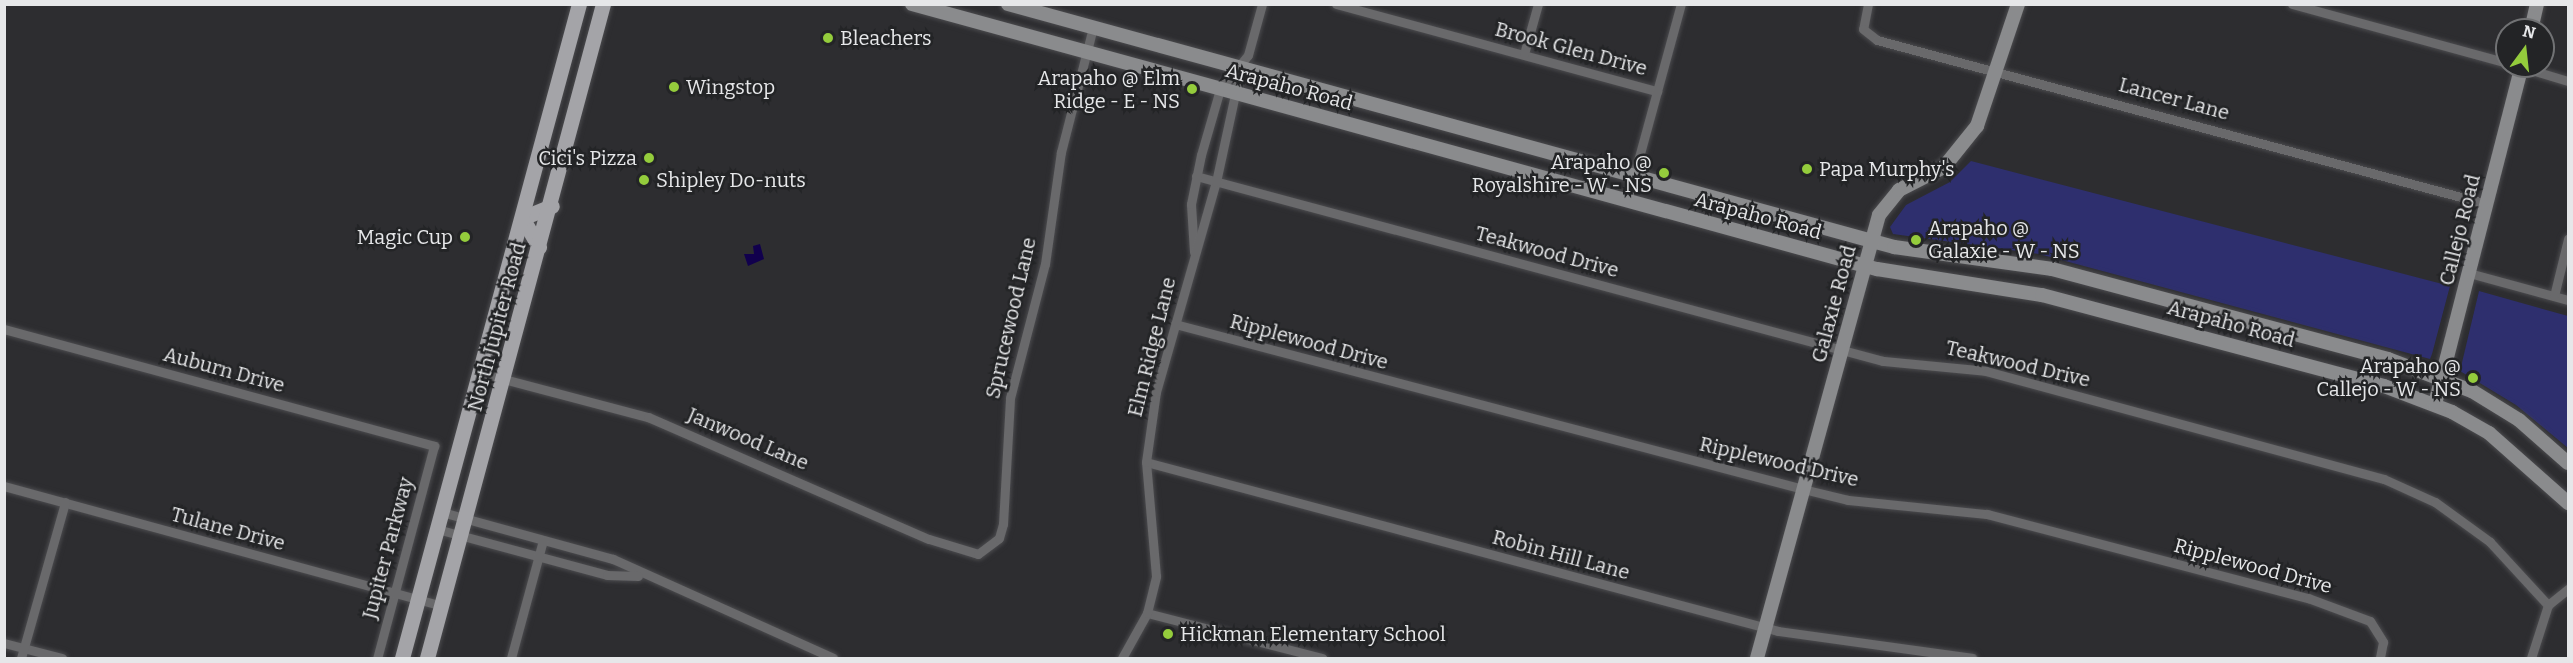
<!DOCTYPE html>
<html>
<head>
<meta charset="utf-8">
<style>
  body { margin:0 }
  #map { position:relative; width:2573px; height:663px; overflow:hidden; background:#2d2d30; font-family:Bitter,serif }
  div>[style] { position:absolute }
  [style*='--x'] { left:calc(var(--x)*1px); top:calc(var(--y)*1px); width:calc(var(--w)*1px); rotate:calc(var(--a)*1deg) }
  .green>* { inset:0; background:#2e2f6e }
  .water>* { inset:0; background:#11004d }
  .roads { filter:drop-shadow(0 0 2px #4b4b4e) drop-shadow(0 0 2px #4b4b4e) }
  .street>* { height:9px; margin:-4.5px; padding:0 4.5px; transform-origin:4.5px; border-radius:4.5px; background:#69696b }
  .secondary>* { height:14px; margin:-7px; padding:0 7px; transform-origin:7px; border-radius:7px; background:#8a8b8d }
  .primary>* { height:15px; margin:-7.5px; padding:0 7.5px; transform-origin:7.5px; border-radius:7.5px; background:#a4a4a8 }
  .dots>* { width:16px; height:16px; translate:-50% -50%; box-sizing:border-box; border:3px solid #232426; border-radius:50% }
  span { translate:-50% -50%; white-space:nowrap; text-align:center; line-height:1.15; -webkit-text-stroke:5px #232426; paint-order:stroke }
  .poi-label { font-size:20px; color:#e6e7e9 }
  .left { translate:0 -50%; text-align:left }
  .right { translate:-100% -50%; text-align:right }
  .street-label { font-size:20px; color:#e6e7e9 }
  .frame { position:absolute; inset:0; border:6px solid #e6e7e9; pointer-events:none }
  .north { position:absolute; left:2495px; top:18px; width:60px; height:60px; box-sizing:border-box; background:#232426; border:2px solid #717274; border-radius:50%; rotate:15deg; font-size:16px; font-weight:700; line-height:24px; text-align:center; color:#e6e7e9 }
  .north::after { content:''; display:block; margin:auto; width:21px; height:27px; background:#94cc3c; clip-path:polygon(50% 0,100% 100%,50% 72%,0 100%) }
</style>
</head>
<body>
<div id="map">
  <div class="green">
    <div style="clip-path:polygon(1971px 161px,2450px 286px,2432px 354px,2430px 359px,2039px 254px,1893px 234px,1890px 227px,1906px 205px,1950px 182px)"></div>
    <div style="clip-path:polygon(2479px 291px,2568px 316px,2568px 448px,2516px 405px,2460px 371px)"></div>
  </div>
  <div class="water">
    <div style="clip-path:polygon(760px 244px,764px 259px,748px 266px,744px 254px,754px 254px,753px 246px)"></div>
  </div>
  <div class="roads">
    <div class="street">
      <div style="--x:1336;--y:4;--w:333;--a:15.2"></div>
      <div style="--x:1868;--y:4;--w:25;--a:101"></div>
      <div style="--x:1863;--y:29;--w:18;--a:38"></div>
      <div style="--x:1877;--y:40;--w:632;--a:15.05"></div>
      <div style="--x:2292;--y:4;--w:223;--a:15.3"></div>
      <div style="--x:1524;--y:54;--w:52;--a:-74.4"></div>
      <div style="--x:2518;--y:66;--w:52;--a:16.7"></div>
      <div style="--x:1196;--y:176;--w:711;--a:15.07"></div>
      <div style="--x:1883;--y:361;--w:103;--a:5.5"></div>
      <div style="--x:1986;--y:371;--w:412;--a:15.2"></div>
      <div style="--x:2384;--y:479;--w:56;--a:24.3"></div>
      <div style="--x:2435;--y:502;--w:68;--a:36"></div>
      <div style="--x:2490;--y:542;--w:86;--a:47.4"></div>
      <div style="--x:1627;--y:201;--w:204;--a:-74.7"></div>
      <div style="--x:1194;--y:252;--w:48;--a:-93.6"></div>
      <div style="--x:1191;--y:204;--w:50;--a:-78.5"></div>
      <div style="--x:1201;--y:155;--w:69;--a:-73.9"></div>
      <div style="--x:1220;--y:89;--w:44;--a:-50.5"></div>
      <div style="--x:1248;--y:55;--w:53;--a:-74.6"></div>
      <div style="--x:2469;--y:273;--w:103;--a:15.3"></div>
      <div style="--x:2554;--y:296;--w:59;--a:-76.2"></div>
      <div style="--x:1175;--y:324;--w:649;--a:14.72"></div>
      <div style="--x:1803;--y:489;--w:46;--a:13.7"></div>
      <div style="--x:1848;--y:500;--w:140;--a:5.8"></div>
      <div style="--x:1987;--y:514;--w:332;--a:14.7"></div>
      <div style="--x:2308;--y:598;--w:66;--a:20.4"></div>
      <div style="--x:2370;--y:621;--w:25;--a:58"></div>
      <div style="--x:2383;--y:642;--w:16;--a:101"></div>
      <div style="--x:4;--y:329;--w:446;--a:15.2"></div>
      <div style="--x:434;--y:446;--w:220;--a:105"></div>
      <div style="--x:481;--y:373;--w:173;--a:14.8"></div>
      <div style="--x:648;--y:417;--w:306;--a:23.5"></div>
      <div style="--x:929;--y:539;--w:51;--a:17"></div>
      <div style="--x:978;--y:554;--w:26;--a:-37"></div>
      <div style="--x:999;--y:538;--w:15;--a:-74"></div>
      <div style="--x:1003;--y:524;--w:126;--a:-86.8"></div>
      <div style="--x:1010;--y:398;--w:138;--a:-75.4"></div>
      <div style="--x:1045;--y:264;--w:113;--a:-81.9"></div>
      <div style="--x:1061;--y:152;--w:129;--a:-75.6"></div>
      <div style="--x:1146;--y:462;--w:654;--a:14.97"></div>
      <div style="--x:1778;--y:631;--w:196;--a:7.9"></div>
      <div style="--x:4;--y:486;--w:454;--a:15.3"></div>
      <div style="--x:442;--y:512;--w:177;--a:15.4"></div>
      <div style="--x:613;--y:559;--w:241;--a:24.2"></div>
      <div style="--x:437;--y:529;--w:176;--a:15.1"></div>
      <div style="--x:607;--y:575;--w:31;--a:2"></div>
      <div style="--x:1147;--y:613;--w:181;--a:14.4"></div>
      <div style="--x:4;--y:643;--w:60;--a:14.5"></div>
      <div style="--x:21;--y:658;--w:162;--a:-74.2"></div>
      <div style="--x:511;--y:658;--w:122;--a:-74.8"></div>
      <div style="--x:1122;--y:658;--w:51;--a:-60.9"></div>
      <div style="--x:1147;--y:613;--w:38;--a:-76"></div>
      <div style="--x:1156;--y:576;--w:114;--a:-95"></div>
      <div style="--x:1146;--y:462;--w:71;--a:-81.9"></div>
      <div style="--x:1156;--y:392;--w:218;--a:-74.1"></div>
      <div style="--x:1216;--y:182;--w:119;--a:-77.8"></div>
      <div style="--x:2531;--y:658;--w:56;--a:-72.2"></div>
      <div style="--x:2548;--y:605;--w:26;--a:-39"></div>
    </div>
    <div class="secondary">
      <div style="--x:912;--y:4;--w:1001;--a:15.36"></div>
      <div style="--x:1877;--y:269;--w:167;--a:9"></div>
      <div style="--x:2042;--y:295;--w:354;--a:14.9"></div>
      <div style="--x:2384;--y:386;--w:73;--a:20.9"></div>
      <div style="--x:2452;--y:412;--w:43;--a:29.6"></div>
      <div style="--x:2489;--y:433;--w:106;--a:41.5"></div>
      <div style="--x:1008;--y:4;--w:919;--a:15.34"></div>
      <div style="--x:1894;--y:247;--w:160;--a:7.9"></div>
      <div style="--x:2052;--y:269;--w:348;--a:15"></div>
      <div style="--x:2388;--y:359;--w:90;--a:20.9"></div>
      <div style="--x:2472;--y:391;--w:55;--a:31.7"></div>
      <div style="--x:2519;--y:420;--w:65;--a:41.3"></div>
      <div style="--x:2531;--y:30;--w:27;--a:-77"></div>
      <div style="--x:2435;--y:404;--w:349;--a:-75.6"></div>
      <div style="--x:1757;--y:658;--w:459;--a:-74.6"></div>
      <div style="--x:1879;--y:215;--w:32;--a:-51"></div>
      <div style="--x:1899;--y:190;--w:51;--a:-27.1"></div>
      <div style="--x:1944;--y:167;--w:53;--a:-51.2"></div>
      <div style="--x:1977;--y:126;--w:129;--a:-71.4"></div>
    </div>
    <div class="primary">
      <div style="--x:539;--y:247;--w:34;--a:-120"></div>
      <div style="--x:522;--y:218;--w:32;--a:-22"></div>
      <div style="--x:402;--y:658;--w:678;--a:-74.86"></div>
      <div style="--x:427;--y:658;--w:677;--a:-74.94"></div>
    </div>
  </div>
  <div class="dots">
    <div style="left:828px;top:38px;background:#94cc3c"></div>
    <div style="left:674px;top:87px;background:#94cc3c"></div>
    <div style="left:1192px;top:89px;background:#94cc3c"></div>
    <div style="left:649px;top:158px;background:#94cc3c"></div>
    <div style="left:1807px;top:169px;background:#94cc3c"></div>
    <div style="left:1664px;top:173px;background:#94cc3c"></div>
    <div style="left:644px;top:180px;background:#94cc3c"></div>
    <div style="left:465px;top:237px;background:#94cc3c"></div>
    <div style="left:1916px;top:240px;background:#94cc3c"></div>
    <div style="left:2473px;top:378px;background:#94cc3c"></div>
    <div style="left:1168px;top:634px;background:#94cc3c"></div>
  </div>
  <div class="poi-label">
    <span class="left" style="left:840px;top:38px">Bleachers</span>
    <span class="right" style="left:1180px;top:90px">Arapaho @ Elm<br>Ridge - E - NS</span>
    <span class="left" style="left:686px;top:87px">Wingstop</span>
    <span class="right" style="left:637px;top:158px">Cici's Pizza</span>
    <span class="right" style="left:1652px;top:174px">Arapaho @<br>Royalshire - W - NS</span>
    <span class="left" style="left:1819px;top:169px">Papa Murphy's</span>
    <span class="left" style="left:656px;top:180px">Shipley Do-nuts</span>
    <span class="left" style="left:1928px;top:240px">Arapaho @<br>Galaxie - W - NS</span>
    <span class="right" style="left:453px;top:237px">Magic Cup</span>
    <span class="right" style="left:2461px;top:378px">Arapaho @<br>Callejo - W - NS</span>
    <span class="left" style="left:1180px;top:634px">Hickman Elementary School</span>
  </div>
  <div class="street-label">
    <span style="left:1571px;top:49px;rotate:15deg">Brook Glen Drive</span>
    <span style="left:1289px;top:87px;rotate:15deg">Arapaho Road</span>
    <span style="left:2174px;top:99px;rotate:15deg">Lancer Lane</span>
    <span style="left:1758px;top:216px;rotate:15deg">Arapaho Road</span>
    <span style="left:2460px;top:230px;rotate:-76deg">Callejo Road</span>
    <span style="left:1547px;top:252px;rotate:15deg">Teakwood Drive</span>
    <span style="left:1834px;top:304px;rotate:-75deg">Galaxie Road</span>
    <span style="left:1011px;top:318px;rotate:-77deg">Sprucewood Lane</span>
    <span style="left:2231px;top:324px;rotate:15deg">Arapaho Road</span>
    <span style="left:497px;top:327px;rotate:-75deg">North Jupiter Road</span>
    <span style="left:1309px;top:342px;rotate:15deg">Ripplewood Drive</span>
    <span style="left:1152px;top:347px;rotate:-76deg">Elm Ridge Lane</span>
    <span style="left:2018px;top:364px;rotate:13deg">Teakwood Drive</span>
    <span style="left:224px;top:370px;rotate:15deg">Auburn Drive</span>
    <span style="left:748px;top:439px;rotate:23deg">Janwood Lane</span>
    <span style="left:1779px;top:462px;rotate:13deg">Ripplewood Drive</span>
    <span style="left:228px;top:529px;rotate:15deg">Tulane Drive</span>
    <span style="left:388px;top:548px;rotate:-75deg">Jupiter Parkway</span>
    <span style="left:1561px;top:555px;rotate:15deg">Robin Hill Lane</span>
    <span style="left:2253px;top:566px;rotate:15deg">Ripplewood Drive</span>
  </div>
  <div class="frame"></div>
  <div class="north">N</div>
</div>
</body>
</html>
